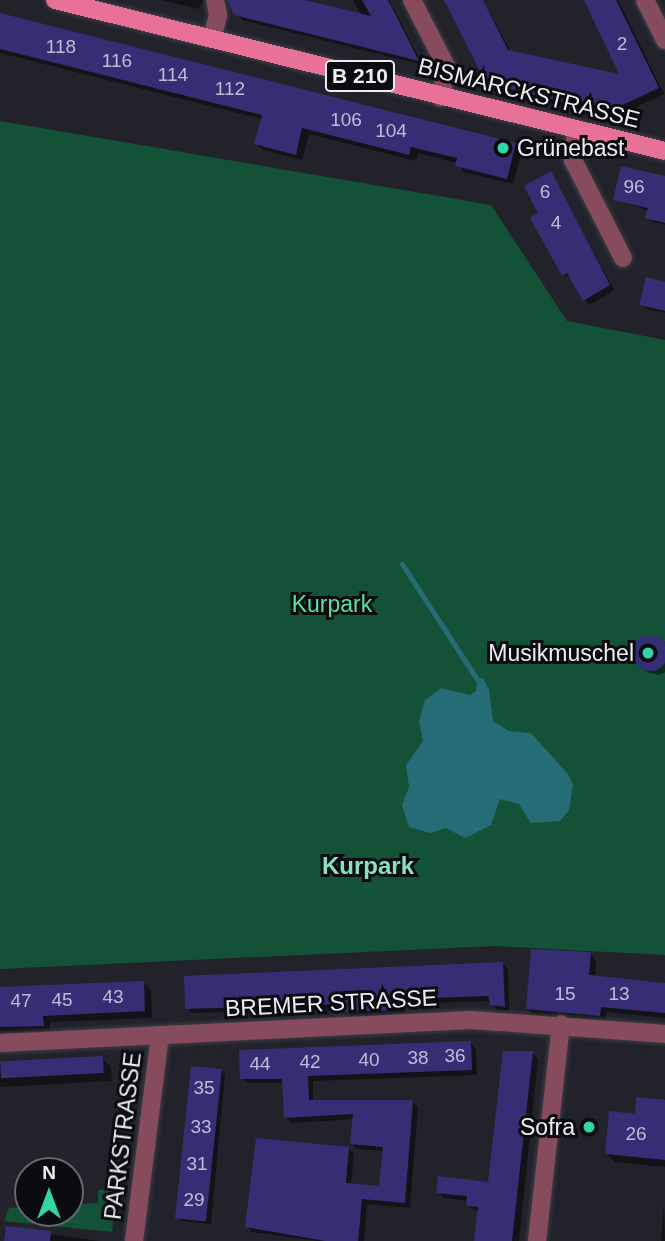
<!DOCTYPE html>
<html>
<head>
<meta charset="utf-8">
<style>
  body { margin:0 }
  #map { position:relative; width:665px; height:1241px; overflow:hidden; background:#22222b; font-family:Helvetica,sans-serif }
  div>[style] { position:absolute }
  [style*='--x'] { left:calc(var(--x)*1px); top:calc(var(--y)*1px); width:calc(var(--w)*1px); rotate:calc(var(--a)*1deg) }
  .green>* { inset:0; background:#145237 }
  .water>* { inset:0; background:#256c76 }
  .shadow>* { inset:0; background:#0007 }
  .stream>* { height:5px; margin:-2.5px; padding:0 2.5px; transform-origin:2.5px; border-radius:2.5px; background:#256c76 }
  .building>* { inset:0; background:#362e75; transform-origin:0 0 }
  .round { border-radius:50% }
  .roads { filter:drop-shadow(0 0 2px #3e3e47) drop-shadow(0 0 2px #3e3e47) }
  .minor>* { height:18px; margin:-9px; padding:0 9px; transform-origin:9px; border-radius:9px; background:#864c5d }
  .primary>* { height:18px; margin:-9px; padding:0 9px; transform-origin:9px; border-radius:9px; background:#e87297 }
  .dots>* { width:19px; height:19px; translate:-50% -50%; box-sizing:border-box; border:4px solid #0c0c10; border-radius:50% }
  span { translate:-50% -50%; white-space:nowrap; text-align:center; line-height:1.15; -webkit-text-stroke:6px #0c0c10; paint-order:stroke }
  .number-label { font-size:19px; color:#bebdd4 }
  .number-label span { -webkit-text-stroke-width:0 }
  .shield-label span { padding:2px 5px; background:#0c0c10; border:2px solid; border-radius:5px; -webkit-text-stroke-width:0 }
  .shield-label { font-size:21px; color:#ecedf3; font-weight:700 }
  .street-label { font-size:23px; color:#ecedf3 }
  .poi-label { font-size:23px; color:#ecedf3 }
  .left { translate:0 -50%; text-align:left }
  .right { translate:-100% -50%; text-align:right }
  .park-label { font-size:23px; color:#5be1a3 }
  .neighbourhood-label { font-size:24px; color:#86e1c1; font-weight:700 }
  .north { position:absolute; left:14px; top:1157px; width:70px; height:70px; box-sizing:border-box; background:#0c0c10; border:2px solid #66666b; border-radius:50%; rotate:0deg; font-size:19px; font-weight:700; line-height:28px; text-align:center; color:#ecedf3 }
  .north::after { content:''; display:block; margin:auto; width:24px; height:32px; background:#34d4a8; clip-path:polygon(50% 0,100% 100%,50% 72%,0 100%) }
</style>
</head>
<body>
<div id="map">
  <div class="green">
    <div style="clip-path:polygon(0 121px,491px 205px,567px 321px,665px 340px,665px 955px,494px 946px,0 969px)"></div>
    <div style="clip-path:polygon(116px 1189px,112px 1232px,4px 1221px,9px 1208px,28px 1207px,28px 1213px,70px 1213px,70px 1205px,98px 1203px,98px 1190px)"></div>
  </div>
  <div class="water">
    <div style="clip-path:polygon(483px 678px,489px 689px,493px 721px,509px 731px,531px 733px,568px 774px,573px 784px,569px 810px,560px 821px,531px 823px,519px 804px,500px 799px,491px 825px,465px 838px,446px 828px,430px 833px,409px 827px,402px 805px,409px 787px,406px 765px,423px 741px,419px 722px,425px 700px,441px 688px,470px 695px,476px 691px,477px 679px)"></div>
  </div>
  <div class="shadow">
    <div style="clip-path:polygon(161px 0,204px 0,198px 9px)"></div>
    <div style="clip-path:polygon(229px 0,301px 0,361px 15px,353px 0,389px 0,423px 65px,242px 20px)"></div>
    <div style="clip-path:polygon(445px 0,483px 0,511px 52px,622px 76px,584px 0,618px 0,664px 94px,612px 118px,494px 89px)"></div>
    <div style="clip-path:polygon(0 15px,515px 144px,522px 151px,513px 184px,463px 172px,457px 163px,418px 153px,416px 161px,309px 134px,302px 160px,263px 150px,256px 144px,262px 119px,0 53px)"></div>
    <div style="clip-path:polygon(551px 174px,614px 290px,589px 305px,571px 278px,563px 275px,541px 214px)"></div>
    <div style="clip-path:polygon(665px 178px,665px 225px,651px 221px,649px 211px,615px 199px)"></div>
    <div style="clip-path:polygon(665px 284px,665px 313px,646px 309px,641px 304px)"></div>
    <div style="clip-path:polygon(647px 636px,665px 642px,665px 672px,659px 675px,646px 672px,634px 656px,636px 644px)"></div>
    <div style="clip-path:polygon(590px 953px,596px 960px,595px 977px,665px 984px,665px 1018px,606px 1012px,605px 1021px,534px 1015px,527px 1008px)"></div>
    <div style="clip-path:polygon(503px 964px,508px 969px,509px 1011px,497px 1010px,491px 1001px,405px 1004px,405px 1014px,351px 1016px,346px 1009px,192px 1013px,187px 1008px)"></div>
    <div style="clip-path:polygon(143px 983px,151px 990px,152px 1018px,50px 1022px,50px 1032px,0 1035px,0 989px)"></div>
    <div style="clip-path:polygon(471px 1043px,476px 1049px,477px 1075px,313px 1081px,313px 1102px,413px 1102px,418px 1107px,410px 1208px,367px 1204px,364px 1241px,317px 1241px,252px 1232px,247px 1226px,349px 1149px,354px 1154px,351px 1185px,381px 1188px,384px 1151px,357px 1149px,351px 1143px,354px 1119px,292px 1123px,286px 1118px,284px 1083px,247px 1083px,241px 1078px)"></div>
    <div style="clip-path:polygon(532px 1053px,538px 1059px,519px 1241px,476px 1241px,479px 1212px,468px 1206px,469px 1201px,444px 1198px,438px 1192px,489px 1184px)"></div>
    <div style="clip-path:polygon(102px 1058px,111px 1067px,112px 1081px,0 1087px,0 1064px)"></div>
    <div style="clip-path:polygon(221px 1071px,225px 1075px,211px 1224px,182px 1221px,178px 1217px)"></div>
    <div style="clip-path:polygon(665px 1102px,665px 1167px,615px 1162px,606px 1153px,636px 1116px)"></div>
    <div style="clip-path:polygon(664px 1202px,665px 1241px,661px 1241px)"></div>
    <div style="clip-path:polygon(7px 1228px,100px 1241px,6px 1241px)"></div>
  </div>
  <div class="stream">
    <div style="--x:402;--y:564;--w:137;--a:56.9"></div>
  </div>
  <div class="building">
    <div style="clip-path:polygon(227px 0,305px 0,371px 16px,362px 0,388px 0,419px 61px,234px 15px)"></div>
    <div style="clip-path:polygon(444px 0,483px 0,508px 50px,619px 74px,584px 0,616px 0,659px 88px,605px 113px,486px 83px)"></div>
    <div style="clip-path:polygon(0 13px,516px 143px,507px 179px,455px 166px,457px 158px,411px 147px,409px 155px,302px 128px,296px 155px,254px 144px,262px 115px,0 49px)"></div>
    <div style="clip-path:polygon(621px 166px,665px 176px,665px 223px,645px 218px,648px 208px,613px 200px)"></div>
    <div style="clip-path:polygon(551px 171px,610px 285px,583px 301px,567px 273px,562px 276px,530px 218px,538px 213px,524px 186px)"></div>
    <div style="clip-path:polygon(646px 277px,665px 282px,665px 311px,639px 305px)"></div>
    <div class="round" style="left:632px;top:635px;width:36px;height:36px"></div>
    <div style="clip-path:polygon(531px 949px,591px 952px,589px 975px,665px 983px,665px 1013px,601px 1007px,600px 1016px,526px 1009px)"></div>
    <div style="clip-path:polygon(503px 962px,505px 1007px,490px 1005px,488px 996px,400px 999px,401px 1010px,345px 1012px,344px 1004px,185px 1009px,184px 976px)"></div>
    <div style="clip-path:polygon(144px 981px,145px 1011px,43px 1016px,44px 1026px,0 1027px,0 987px)"></div>
    <div style="clip-path:polygon(471px 1041px,472px 1070px,308px 1076px,309px 1100px,413px 1100px,405px 1203px,362px 1199px,358px 1241px,325px 1241px,245px 1227px,256px 1138px,349px 1147px,346px 1183px,379px 1186px,383px 1147px,350px 1144px,353px 1114px,284px 1118px,282px 1079px,240px 1079px,239px 1050px)"></div>
    <div style="clip-path:polygon(503px 1051px,533px 1051px,512px 1241px,474px 1241px,478px 1207px,466px 1206px,467px 1196px,436px 1193px,438px 1176px,488px 1182px)"></div>
    <div style="left:103px;top:1056px;width:17px;height:103px;rotate:87deg"></div>
    <div style="left:191px;top:1066px;width:31px;height:153px;rotate:6deg"></div>
    <div style="clip-path:polygon(636px 1097px,665px 1100px,665px 1160px,605px 1154px,609px 1111px,635px 1114px)"></div>
    <div style="clip-path:polygon(6px 1226px,51px 1231px,50px 1241px,4px 1241px)"></div>
  </div>
  <div class="roads">
    <div class="minor">
      <div style="--x:412;--y:0;--w:76;--a:62.8"></div>
      <div style="--x:447;--y:68;--w:30;--a:102"></div>
      <div style="--x:645;--y:0;--w:45;--a:63.4"></div>
      <div style="--x:212;--y:39;--w:25;--a:-76"></div>
      <div style="--x:218;--y:15;--w:15;--a:-101"></div>
      <div style="--x:576;--y:131;--w:29;--a:96"></div>
      <div style="--x:573;--y:160;--w:110;--a:63"></div>
      <div style="--x:0;--y:1043;--w:472;--a:-2.8"></div>
      <div style="--x:471;--y:1020;--w:195;--a:4.1"></div>
      <div style="--x:134;--y:1241;--w:207;--a:-82.8"></div>
      <div style="--x:537;--y:1241;--w:218;--a:-83.7"></div>
    </div>
    <div class="primary">
      <div style="--x:55;--y:0;--w:628;--a:13.9"></div>
    </div>
  </div>
  <div class="dots">
    <div style="left:503px;top:148px;background:#34d4a8"></div>
    <div style="left:648px;top:653px;background:#34d4a8"></div>
    <div style="left:589px;top:1127px;background:#34d4a8"></div>
  </div>
  <div class="number-label">
    <span style="left:622px;top:44px">2</span>
    <span style="left:61px;top:47px">118</span>
    <span style="left:117px;top:61px">116</span>
    <span style="left:173px;top:75px">114</span>
    <span style="left:230px;top:89px">112</span>
    <span style="left:346px;top:120px">106</span>
    <span style="left:391px;top:131px">104</span>
    <span style="left:634px;top:187px">96</span>
    <span style="left:545px;top:192px">6</span>
    <span style="left:556px;top:223px">4</span>
    <span style="left:565px;top:994px">15</span>
    <span style="left:619px;top:994px">13</span>
    <span style="left:113px;top:997px">43</span>
    <span style="left:62px;top:1000px">45</span>
    <span style="left:21px;top:1001px">47</span>
    <span style="left:455px;top:1056px">36</span>
    <span style="left:418px;top:1058px">38</span>
    <span style="left:369px;top:1060px">40</span>
    <span style="left:310px;top:1062px">42</span>
    <span style="left:260px;top:1064px">44</span>
    <span style="left:204px;top:1088px">35</span>
    <span style="left:201px;top:1127px">33</span>
    <span style="left:636px;top:1134px">26</span>
    <span style="left:197px;top:1164px">31</span>
    <span style="left:194px;top:1200px">29</span>
  </div>
  <div class="shield-label">
    <span style="left:360px;top:76px">B 210</span>
  </div>
  <div class="street-label">
    <span style="left:529px;top:93px;rotate:14deg">BISMARCKSTRASSE</span>
    <span style="left:331px;top:1003px;rotate:-3deg">BREMER STRASSE</span>
    <span style="left:123px;top:1136px;rotate:-83deg">PARKSTRASSE</span>
  </div>
  <div class="poi-label">
    <span class="left" style="left:517px;top:148px">Grünebast</span>
    <span class="right" style="left:634px;top:653px">Musikmuschel</span>
    <span class="right" style="left:575px;top:1127px">Sofra</span>
  </div>
  <div class="park-label">
    <span style="left:332px;top:604px">Kurpark</span>
  </div>
  <div class="neighbourhood-label">
    <span style="left:368px;top:866px">Kurpark</span>
  </div>
  <div class="north">N</div>
</div>
</body>
</html>
